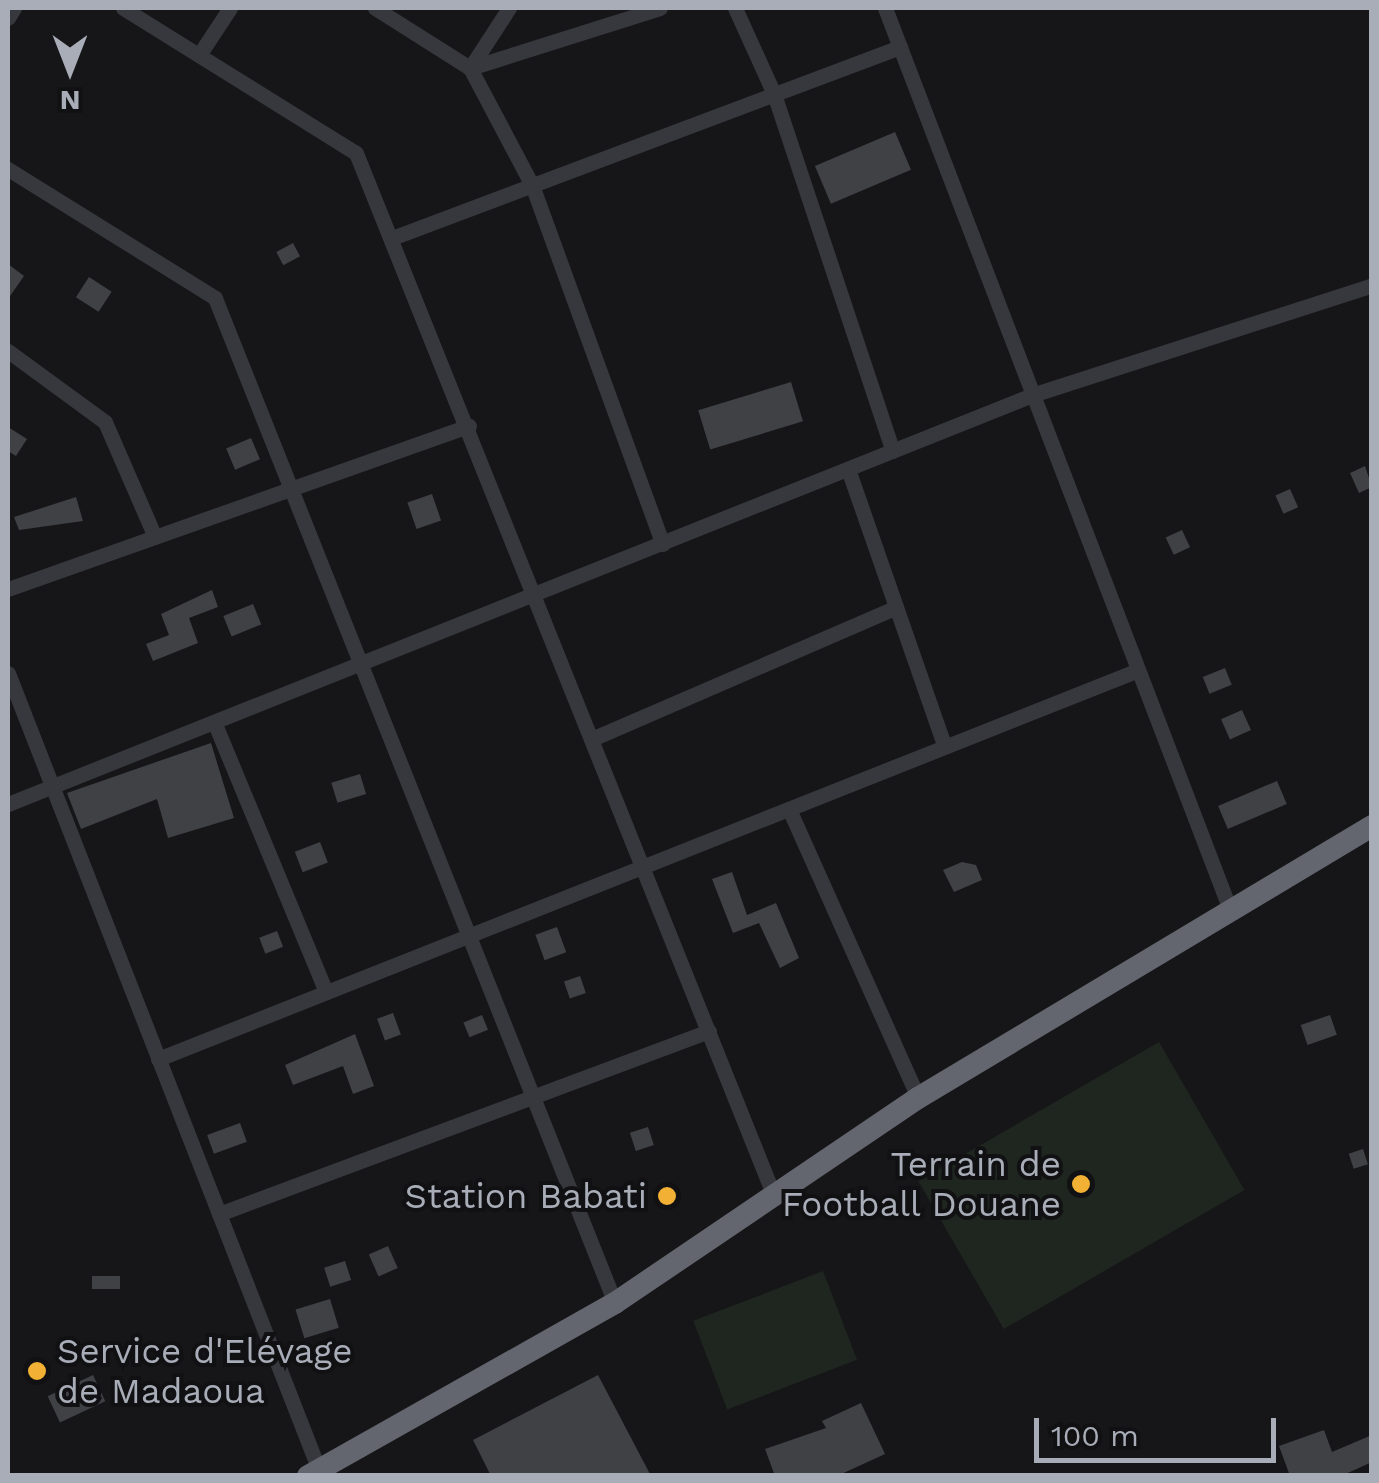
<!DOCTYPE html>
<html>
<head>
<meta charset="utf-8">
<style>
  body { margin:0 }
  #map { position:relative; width:1379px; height:1483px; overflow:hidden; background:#161618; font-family:"Work Sans",sans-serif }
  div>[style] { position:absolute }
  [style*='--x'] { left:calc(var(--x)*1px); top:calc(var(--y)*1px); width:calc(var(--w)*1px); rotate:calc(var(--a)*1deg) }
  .green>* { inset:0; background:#1e261f; transform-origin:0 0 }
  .building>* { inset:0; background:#404145; transform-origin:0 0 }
  .minor>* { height:15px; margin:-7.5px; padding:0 7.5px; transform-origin:7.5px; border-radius:7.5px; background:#37383d }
  .highway>* { height:22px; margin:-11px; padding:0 11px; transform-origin:11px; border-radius:11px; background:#63666e }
  .dots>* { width:28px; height:28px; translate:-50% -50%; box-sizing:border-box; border:5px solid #111113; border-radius:50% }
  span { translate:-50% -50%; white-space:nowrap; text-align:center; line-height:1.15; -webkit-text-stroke:8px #111113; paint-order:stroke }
  .poi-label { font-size:35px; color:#a8adb8 }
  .right { translate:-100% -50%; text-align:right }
  .left { translate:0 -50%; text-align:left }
  .frame { position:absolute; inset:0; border:10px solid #a8adb8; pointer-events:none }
  .north { position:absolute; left:20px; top:20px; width:100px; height:100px; -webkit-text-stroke:8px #111113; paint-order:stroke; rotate:180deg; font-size:28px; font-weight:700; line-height:40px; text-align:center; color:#a8adb8 }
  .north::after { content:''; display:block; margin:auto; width:35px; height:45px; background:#a8adb8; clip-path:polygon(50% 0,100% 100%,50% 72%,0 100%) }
  .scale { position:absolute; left:1034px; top:1418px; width:242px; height:45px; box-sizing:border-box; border:5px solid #a8adb8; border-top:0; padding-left:12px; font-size:30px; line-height:35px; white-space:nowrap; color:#a8adb8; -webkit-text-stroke:8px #111113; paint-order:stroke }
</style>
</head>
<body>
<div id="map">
  <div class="green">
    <div style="left:1159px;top:1042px;width:171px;height:278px;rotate:60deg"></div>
    <div style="left:823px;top:1271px;width:95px;height:139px;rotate:69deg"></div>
  </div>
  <div class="building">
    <div style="left:895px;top:132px;width:41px;height:87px;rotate:67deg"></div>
    <div style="left:293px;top:243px;width:15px;height:19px;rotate:62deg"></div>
    <div style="clip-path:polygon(8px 264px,24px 276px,8px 299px)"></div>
    <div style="left:89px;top:277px;width:27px;height:24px;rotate:33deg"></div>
    <div style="left:791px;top:382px;width:41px;height:97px;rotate:73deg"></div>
    <div style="clip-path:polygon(8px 427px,27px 439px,16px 456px,8px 451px)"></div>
    <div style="left:251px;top:438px;width:23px;height:27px;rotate:67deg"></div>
    <div style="clip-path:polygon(1365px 466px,1372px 487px,1359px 493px,1350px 473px)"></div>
    <div style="left:1290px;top:489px;width:20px;height:16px;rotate:66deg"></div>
    <div style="left:432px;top:494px;width:28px;height:26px;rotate:71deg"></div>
    <div style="clip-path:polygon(76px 497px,83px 521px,19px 530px,14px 517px)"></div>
    <div style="left:1182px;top:530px;width:19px;height:18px;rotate:65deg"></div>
    <div style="clip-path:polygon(212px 590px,218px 607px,189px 618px,198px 643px,153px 661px,146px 644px,169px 635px,161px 614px)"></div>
    <div style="left:253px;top:604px;width:22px;height:32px;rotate:68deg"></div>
    <div style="left:1225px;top:668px;width:18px;height:24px;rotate:68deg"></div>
    <div style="left:1242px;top:710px;width:22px;height:23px;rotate:66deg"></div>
    <div style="clip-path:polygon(211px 743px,234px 818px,168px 838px,157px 799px,81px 829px,67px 793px)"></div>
    <div style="left:360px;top:774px;width:21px;height:30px;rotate:73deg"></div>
    <div style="left:1277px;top:781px;width:25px;height:64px;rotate:67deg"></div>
    <div style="left:320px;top:842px;width:22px;height:27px;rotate:69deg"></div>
    <div style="clip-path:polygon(962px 862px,976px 865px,982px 880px,954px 892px,943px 870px)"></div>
    <div style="clip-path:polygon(732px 872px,747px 915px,776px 903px,799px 958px,780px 968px,759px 923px,733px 933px,712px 879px)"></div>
    <div style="left:557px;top:927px;width:27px;height:23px;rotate:70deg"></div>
    <div style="left:277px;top:931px;width:17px;height:19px;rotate:69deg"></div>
    <div style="left:580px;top:976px;width:18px;height:17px;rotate:71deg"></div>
    <div style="left:393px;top:1013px;width:23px;height:17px;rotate:70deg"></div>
    <div style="left:482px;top:1015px;width:16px;height:20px;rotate:68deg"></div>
    <div style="left:1330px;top:1015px;width:21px;height:31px;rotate:71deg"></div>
    <div style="clip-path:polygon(355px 1034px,374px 1086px,353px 1094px,343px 1066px,293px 1085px,285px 1065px)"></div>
    <div style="left:240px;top:1123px;width:20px;height:35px;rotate:70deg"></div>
    <div style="left:648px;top:1127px;width:19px;height:19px;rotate:72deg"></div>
    <div style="left:1363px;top:1149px;width:16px;height:15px;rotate:72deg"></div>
    <div style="left:388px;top:1246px;width:24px;height:21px;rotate:66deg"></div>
    <div style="left:345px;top:1261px;width:20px;height:22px;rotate:72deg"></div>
    <div style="left:120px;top:1276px;width:13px;height:28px;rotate:90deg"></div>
    <div style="left:330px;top:1299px;width:30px;height:36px;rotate:73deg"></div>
    <div style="left:93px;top:1375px;width:29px;height:50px;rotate:65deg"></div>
    <div style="clip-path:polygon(598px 1375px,651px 1476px,491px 1476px,473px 1440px)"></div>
    <div style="clip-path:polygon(861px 1403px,885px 1454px,837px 1476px,775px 1476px,765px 1449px,826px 1428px,822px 1421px)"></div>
    <div style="clip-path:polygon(1324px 1430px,1332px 1452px,1372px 1435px,1372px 1462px,1341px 1476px,1290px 1476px,1279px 1446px)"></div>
  </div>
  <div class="minor">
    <div style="--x:123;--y:8;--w:274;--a:31.9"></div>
    <div style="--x:356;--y:153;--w:1124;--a:68.16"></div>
    <div style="--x:375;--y:8;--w:112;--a:32.3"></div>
    <div style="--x:470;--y:68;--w:132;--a:62.1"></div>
    <div style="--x:532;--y:185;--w:382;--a:70"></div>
    <div style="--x:509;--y:8;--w:72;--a:123"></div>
    <div style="--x:470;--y:68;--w:199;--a:-17.5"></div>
    <div style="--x:735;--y:8;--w:94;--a:65.6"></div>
    <div style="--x:774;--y:94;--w:376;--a:71.6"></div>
    <div style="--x:885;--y:8;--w:968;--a:69.06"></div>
    <div style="--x:8;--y:18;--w:12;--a:-59"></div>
    <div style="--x:199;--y:55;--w:56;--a:-56.6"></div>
    <div style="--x:8;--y:169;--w:244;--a:31.9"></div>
    <div style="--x:215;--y:298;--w:1082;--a:68.3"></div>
    <div style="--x:392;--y:238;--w:543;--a:-20.61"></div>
    <div style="--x:8;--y:351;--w:120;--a:36.2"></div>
    <div style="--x:105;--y:422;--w:125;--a:66.5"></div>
    <div style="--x:848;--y:469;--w:294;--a:70.8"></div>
    <div style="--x:8;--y:589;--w:489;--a:-19.5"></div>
    <div style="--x:8;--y:673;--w:856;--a:68.68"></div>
    <div style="--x:215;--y:724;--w:290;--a:67.5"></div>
    <div style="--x:594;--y:738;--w:329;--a:-23.4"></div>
    <div style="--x:8;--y:804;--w:1103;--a:-21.77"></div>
    <div style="--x:1032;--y:395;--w:357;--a:-17.9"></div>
    <div style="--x:789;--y:809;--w:316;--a:65.9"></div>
    <div style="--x:158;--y:1059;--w:1052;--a:-21.64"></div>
    <div style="--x:219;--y:1214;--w:523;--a:-20.48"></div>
  </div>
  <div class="highway">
    <div style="--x:308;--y:1476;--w:352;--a:-29.4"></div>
    <div style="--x:615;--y:1303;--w:366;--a:-34.1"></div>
    <div style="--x:918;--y:1098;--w:529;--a:-30.93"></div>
  </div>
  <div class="dots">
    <div style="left:1081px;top:1184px;background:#f2b134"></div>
    <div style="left:667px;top:1196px;background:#f2b134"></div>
    <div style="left:37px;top:1371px;background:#f2b134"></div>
  </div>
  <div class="poi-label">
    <span class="right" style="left:1061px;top:1184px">Terrain de<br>Football Douane</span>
    <span class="right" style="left:647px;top:1196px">Station Babati</span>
    <span class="left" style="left:57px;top:1371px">Service d'Elévage<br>de Madaoua</span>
  </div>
  <div class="frame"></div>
  <div class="north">N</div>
  <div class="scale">100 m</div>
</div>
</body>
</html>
